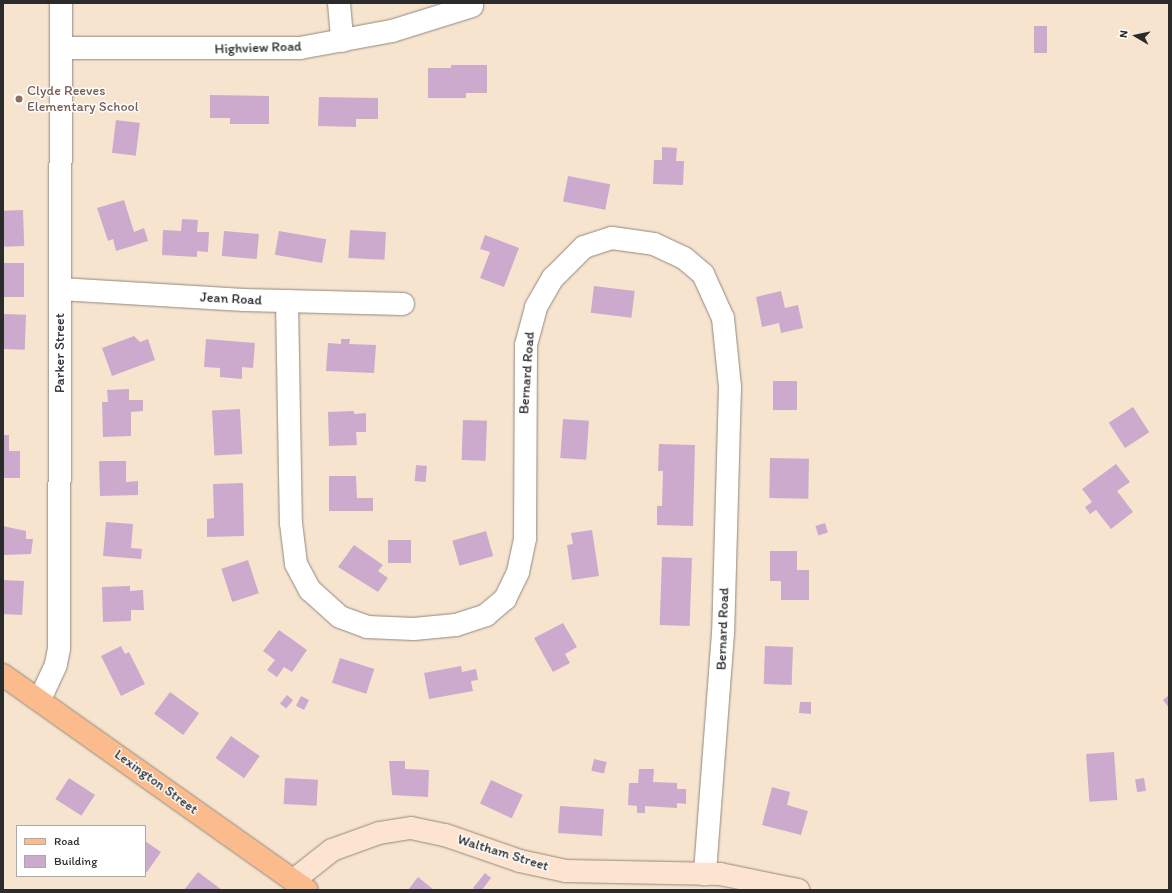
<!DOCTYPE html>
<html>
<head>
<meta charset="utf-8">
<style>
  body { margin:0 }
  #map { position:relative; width:1172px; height:893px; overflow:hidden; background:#f7e4cf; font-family:Itim,sans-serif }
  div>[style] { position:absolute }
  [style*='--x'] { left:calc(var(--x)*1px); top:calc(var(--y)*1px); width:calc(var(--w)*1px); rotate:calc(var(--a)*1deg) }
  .building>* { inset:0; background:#ccaace; transform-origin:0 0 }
  .roads { filter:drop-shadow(0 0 1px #91887d) drop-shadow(0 0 1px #91887d) }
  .street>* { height:22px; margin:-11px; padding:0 11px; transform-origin:11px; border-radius:11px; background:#fff }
  .secondary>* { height:22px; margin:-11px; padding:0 11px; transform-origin:11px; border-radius:11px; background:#fde4d1 }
  .primary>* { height:22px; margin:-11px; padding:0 11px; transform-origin:11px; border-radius:11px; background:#fbbb8d }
  .dots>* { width:11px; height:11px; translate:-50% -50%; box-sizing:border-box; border:2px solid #fff; border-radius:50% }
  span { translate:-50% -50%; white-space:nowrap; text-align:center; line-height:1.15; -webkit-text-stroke:3px #fff; paint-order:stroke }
  .street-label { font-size:14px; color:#2b2b2b }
  .education-label { font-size:14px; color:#785e54 }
  .left { translate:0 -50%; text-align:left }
  .frame { position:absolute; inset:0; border:4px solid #2b2b2b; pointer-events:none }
  .legend { position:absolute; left:16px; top:825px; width:130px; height:52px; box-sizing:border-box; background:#fff; border:1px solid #aaa; margin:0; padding:5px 7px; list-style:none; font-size:12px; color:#2b2b2b }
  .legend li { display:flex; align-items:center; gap:8px; height:20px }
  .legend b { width:20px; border:1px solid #aaa }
  .north { position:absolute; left:1116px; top:16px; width:40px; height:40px; -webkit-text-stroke:3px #fff; paint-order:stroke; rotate:279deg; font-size:11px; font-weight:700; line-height:16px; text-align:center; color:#2b2b2b }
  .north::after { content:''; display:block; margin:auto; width:14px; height:18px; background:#2b2b2b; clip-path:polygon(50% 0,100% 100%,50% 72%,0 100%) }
</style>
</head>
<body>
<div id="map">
  <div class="building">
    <div style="left:1034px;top:26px;width:13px;height:27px"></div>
    <div style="clip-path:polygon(451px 65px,487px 65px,487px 93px,466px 93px,466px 98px,428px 98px,428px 68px,451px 68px)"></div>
    <div style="clip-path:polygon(210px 95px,269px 96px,269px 124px,230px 124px,230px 118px,210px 118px)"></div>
    <div style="clip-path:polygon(319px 97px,378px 98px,378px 119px,356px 119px,356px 127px,318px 126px)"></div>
    <div style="left:116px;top:120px;width:24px;height:33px;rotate:7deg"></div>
    <div style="clip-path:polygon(662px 147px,677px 148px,676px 161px,684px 161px,683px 185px,653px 184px,654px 160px,662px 160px)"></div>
    <div style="left:568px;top:176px;width:43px;height:26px;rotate:11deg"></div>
    <div style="clip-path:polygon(124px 200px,134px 232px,144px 228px,148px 241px,116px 251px,113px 239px,108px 241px,97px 208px)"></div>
    <div style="left:23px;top:210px;width:36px;height:20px;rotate:88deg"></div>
    <div style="clip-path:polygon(182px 219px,198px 220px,197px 232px,209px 232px,208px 252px,197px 251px,197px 257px,162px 255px,163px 230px,181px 231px)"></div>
    <div style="left:350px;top:230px;width:36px;height:28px;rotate:3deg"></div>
    <div style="left:224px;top:231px;width:35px;height:25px;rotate:5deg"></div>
    <div style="left:279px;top:231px;width:48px;height:24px;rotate:10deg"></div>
    <div style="clip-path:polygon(485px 235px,519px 248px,504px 287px,480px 278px,490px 252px,480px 249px)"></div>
    <div style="left:3px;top:263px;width:21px;height:34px"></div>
    <div style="left:594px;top:286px;width:41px;height:27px;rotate:7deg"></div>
    <div style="clip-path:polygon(781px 291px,785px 308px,798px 305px,803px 328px,781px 333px,779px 323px,762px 327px,756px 297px)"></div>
    <div style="left:3px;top:314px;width:23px;height:35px;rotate:2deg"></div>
    <div style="clip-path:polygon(134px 336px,140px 342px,148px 339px,155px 360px,112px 376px,102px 348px)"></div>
    <div style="clip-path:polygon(206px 339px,255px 343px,253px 368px,242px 367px,242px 379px,220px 377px,220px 368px,204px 367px)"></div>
    <div style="clip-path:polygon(341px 339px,350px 339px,349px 344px,376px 345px,374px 373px,326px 371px,328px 343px,341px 344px)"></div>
    <div style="left:773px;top:381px;width:24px;height:29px"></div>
    <div style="clip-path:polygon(129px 389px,129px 400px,143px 400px,143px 411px,131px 412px,131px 436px,103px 437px,102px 402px,108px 402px,107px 390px)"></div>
    <div style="left:1133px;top:407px;width:30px;height:29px;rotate:57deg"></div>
    <div style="left:240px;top:409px;width:45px;height:28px;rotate:87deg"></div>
    <div style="clip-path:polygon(354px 411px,354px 414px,366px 413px,366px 432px,356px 432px,357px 445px,329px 446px,328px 412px)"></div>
    <div style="left:563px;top:419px;width:26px;height:39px;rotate:4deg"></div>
    <div style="left:463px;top:420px;width:24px;height:40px;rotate:2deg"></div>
    <div style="clip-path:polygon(3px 435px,9px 435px,9px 451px,20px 451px,20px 478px,3px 478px)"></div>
    <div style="clip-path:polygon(659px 444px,695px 445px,693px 526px,657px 525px,657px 506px,662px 506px,663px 471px,658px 471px)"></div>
    <div style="left:770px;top:458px;width:39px;height:40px;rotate:1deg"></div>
    <div style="clip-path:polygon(99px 461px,126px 461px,126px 482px,138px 481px,138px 495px,100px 496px)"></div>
    <div style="clip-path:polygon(1116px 464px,1130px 482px,1117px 491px,1133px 512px,1111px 529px,1096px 510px,1090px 514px,1085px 507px,1092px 502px,1082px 489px)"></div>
    <div style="left:416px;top:465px;width:11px;height:16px;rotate:5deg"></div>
    <div style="clip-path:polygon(329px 476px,356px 476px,357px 498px,373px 498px,373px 511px,329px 511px)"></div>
    <div style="clip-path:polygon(243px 483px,244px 536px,207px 537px,207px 519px,214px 518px,213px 484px)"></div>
    <div style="clip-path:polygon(106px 522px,133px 524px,131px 548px,142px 549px,141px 559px,103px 556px)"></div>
    <div style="left:825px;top:523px;width:10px;height:10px;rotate:73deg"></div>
    <div style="clip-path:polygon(3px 526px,26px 531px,26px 539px,33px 539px,31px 554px,3px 555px)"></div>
    <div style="clip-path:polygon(592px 530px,599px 576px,572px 580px,567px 545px,573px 544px,571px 533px)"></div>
    <div style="left:486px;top:531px;width:26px;height:35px;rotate:74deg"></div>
    <div style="left:388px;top:540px;width:23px;height:23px"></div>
    <div style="clip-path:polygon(354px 545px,383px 565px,378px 571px,388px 578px,378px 592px,338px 567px)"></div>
    <div style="clip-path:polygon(770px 551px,797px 551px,797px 570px,809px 570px,809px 600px,781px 600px,781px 581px,770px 581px)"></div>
    <div style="left:662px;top:557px;width:30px;height:68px;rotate:2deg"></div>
    <div style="left:248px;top:560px;width:35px;height:28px;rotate:72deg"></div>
    <div style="left:3px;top:580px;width:21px;height:34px;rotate:3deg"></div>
    <div style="clip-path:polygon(130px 586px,130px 591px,143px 590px,144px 610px,131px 610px,131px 621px,103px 622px,102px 587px)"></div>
    <div style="clip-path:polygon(563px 623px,577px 647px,565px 654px,570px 663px,553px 672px,534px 638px)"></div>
    <div style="clip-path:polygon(279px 630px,307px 650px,292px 672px,284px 667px,277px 677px,267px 670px,275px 660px,263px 651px)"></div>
    <div style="clip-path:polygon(121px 646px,125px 654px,129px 652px,145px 684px,121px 696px,101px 656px)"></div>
    <div style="left:765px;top:646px;width:28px;height:38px;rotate:2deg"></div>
    <div style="left:340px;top:658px;width:36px;height:26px;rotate:18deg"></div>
    <div style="clip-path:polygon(461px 666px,462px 672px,476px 669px,478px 680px,471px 681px,473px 691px,429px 699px,424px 673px)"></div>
    <div style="left:170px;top:692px;width:36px;height:27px;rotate:36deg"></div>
    <div style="left:287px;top:695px;width:8px;height:11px;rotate:40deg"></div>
    <div style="clip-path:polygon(1169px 695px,1169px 708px,1163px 700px)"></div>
    <div style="left:301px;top:696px;width:9px;height:11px;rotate:27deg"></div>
    <div style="clip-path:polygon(800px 702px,811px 702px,811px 714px,799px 713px)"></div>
    <div style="left:231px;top:736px;width:35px;height:27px;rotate:35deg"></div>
    <div style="left:1114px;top:752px;width:48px;height:28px;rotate:86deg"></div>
    <div style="left:594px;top:759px;width:13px;height:12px;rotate:13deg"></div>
    <div style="clip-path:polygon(389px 761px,405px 761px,405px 769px,429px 770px,428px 797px,392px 795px)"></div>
    <div style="clip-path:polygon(639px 769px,654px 769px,653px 782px,677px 783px,677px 789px,686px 789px,686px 804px,677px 803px,677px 808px,645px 806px,645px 813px,637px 813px,637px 806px,628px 805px,629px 783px,638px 783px)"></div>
    <div style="left:69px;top:778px;width:31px;height:25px;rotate:33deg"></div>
    <div style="left:285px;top:778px;width:33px;height:26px;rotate:3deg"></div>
    <div style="left:1144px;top:778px;width:13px;height:9px;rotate:81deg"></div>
    <div style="left:491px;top:780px;width:35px;height:26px;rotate:25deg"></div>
    <div style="clip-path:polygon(772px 787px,790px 792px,787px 805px,808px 811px,801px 835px,762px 825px)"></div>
    <div style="left:560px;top:806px;width:44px;height:27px;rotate:4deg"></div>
    <div style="clip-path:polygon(145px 841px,161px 852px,147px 872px,145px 871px)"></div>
    <div style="clip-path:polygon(198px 872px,222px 890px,184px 890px)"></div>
    <div style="clip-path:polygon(485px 873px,491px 878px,482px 890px,476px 890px,473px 888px)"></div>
    <div style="clip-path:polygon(418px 877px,434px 890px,408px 890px)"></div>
  </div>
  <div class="roads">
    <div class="street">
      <div style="--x:339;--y:3;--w:38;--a:85"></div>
      <div style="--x:63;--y:48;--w:237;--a:0"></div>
      <div style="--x:300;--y:48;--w:94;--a:-10.5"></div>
      <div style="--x:392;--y:31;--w:84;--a:-17.4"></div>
      <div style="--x:60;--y:289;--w:184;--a:3.4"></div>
      <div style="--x:244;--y:300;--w:159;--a:1.4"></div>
      <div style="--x:287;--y:301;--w:222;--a:89"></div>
      <div style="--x:291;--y:523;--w:41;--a:83"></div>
      <div style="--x:296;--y:564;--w:30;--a:62"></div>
      <div style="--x:310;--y:590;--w:40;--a:42"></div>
      <div style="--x:340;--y:617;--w:29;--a:20"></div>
      <div style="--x:367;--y:627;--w:47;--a:2.4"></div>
      <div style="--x:414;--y:629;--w:42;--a:-5.4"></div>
      <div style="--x:456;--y:625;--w:32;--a:-18"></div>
      <div style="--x:486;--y:615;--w:25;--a:-40"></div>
      <div style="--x:505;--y:599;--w:30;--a:-64"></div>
      <div style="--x:518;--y:572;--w:35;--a:-78"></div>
      <div style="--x:525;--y:538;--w:193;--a:-89.7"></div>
      <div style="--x:526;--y:345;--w:39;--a:-75"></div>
      <div style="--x:536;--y:307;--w:34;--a:-60"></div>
      <div style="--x:553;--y:278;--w:44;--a:-45"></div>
      <div style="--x:584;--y:247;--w:29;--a:-18"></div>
      <div style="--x:612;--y:238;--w:42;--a:8.1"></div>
      <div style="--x:654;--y:244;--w:33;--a:25"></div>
      <div style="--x:684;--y:258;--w:25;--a:40"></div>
      <div style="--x:703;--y:274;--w:48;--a:65.6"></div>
      <div style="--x:723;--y:318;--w:69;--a:84.2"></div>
      <div style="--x:730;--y:387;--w:246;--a:91.6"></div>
      <div style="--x:723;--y:633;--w:242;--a:94.3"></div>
      <div style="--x:40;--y:699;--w:38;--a:-65"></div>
      <div style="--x:56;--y:664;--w:16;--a:-79"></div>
      <div style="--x:59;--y:648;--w:645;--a:-89.82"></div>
    </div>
    <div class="secondary">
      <div style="--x:294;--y:880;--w:48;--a:-38.3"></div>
      <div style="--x:332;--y:850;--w:50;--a:-19.9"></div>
      <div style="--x:379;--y:833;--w:32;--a:-9"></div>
      <div style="--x:411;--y:828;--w:35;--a:12"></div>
      <div style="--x:445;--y:835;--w:79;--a:19.1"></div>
      <div style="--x:520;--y:861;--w:47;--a:12.3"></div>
      <div style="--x:566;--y:871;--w:154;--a:1.1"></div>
      <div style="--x:720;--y:874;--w:80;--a:11.6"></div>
    </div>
    <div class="primary">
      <div style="--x:3;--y:675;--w:372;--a:35.3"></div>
    </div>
  </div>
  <div class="dots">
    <div style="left:19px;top:99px;background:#8d6e63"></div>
  </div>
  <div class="street-label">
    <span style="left:258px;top:48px;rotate:-2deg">Highview Road</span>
    <span style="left:231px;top:299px;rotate:3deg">Jean Road</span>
    <span style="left:60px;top:353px;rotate:-90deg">Parker Street</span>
    <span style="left:527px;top:373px;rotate:-86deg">Bernard Road</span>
    <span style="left:723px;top:629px;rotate:-88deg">Bernard Road</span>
    <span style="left:156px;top:782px;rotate:36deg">Lexington Street</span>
    <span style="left:503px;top:853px;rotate:17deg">Waltham Street</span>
  </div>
  <div class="education-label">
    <span class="left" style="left:27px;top:99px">Clyde Reeves<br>Elementary School</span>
  </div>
  <div class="frame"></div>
  <ul class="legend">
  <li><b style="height:5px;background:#fbbb8d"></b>Road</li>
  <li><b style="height:11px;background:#ccaace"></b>Building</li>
  </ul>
  <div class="north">N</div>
</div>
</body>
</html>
